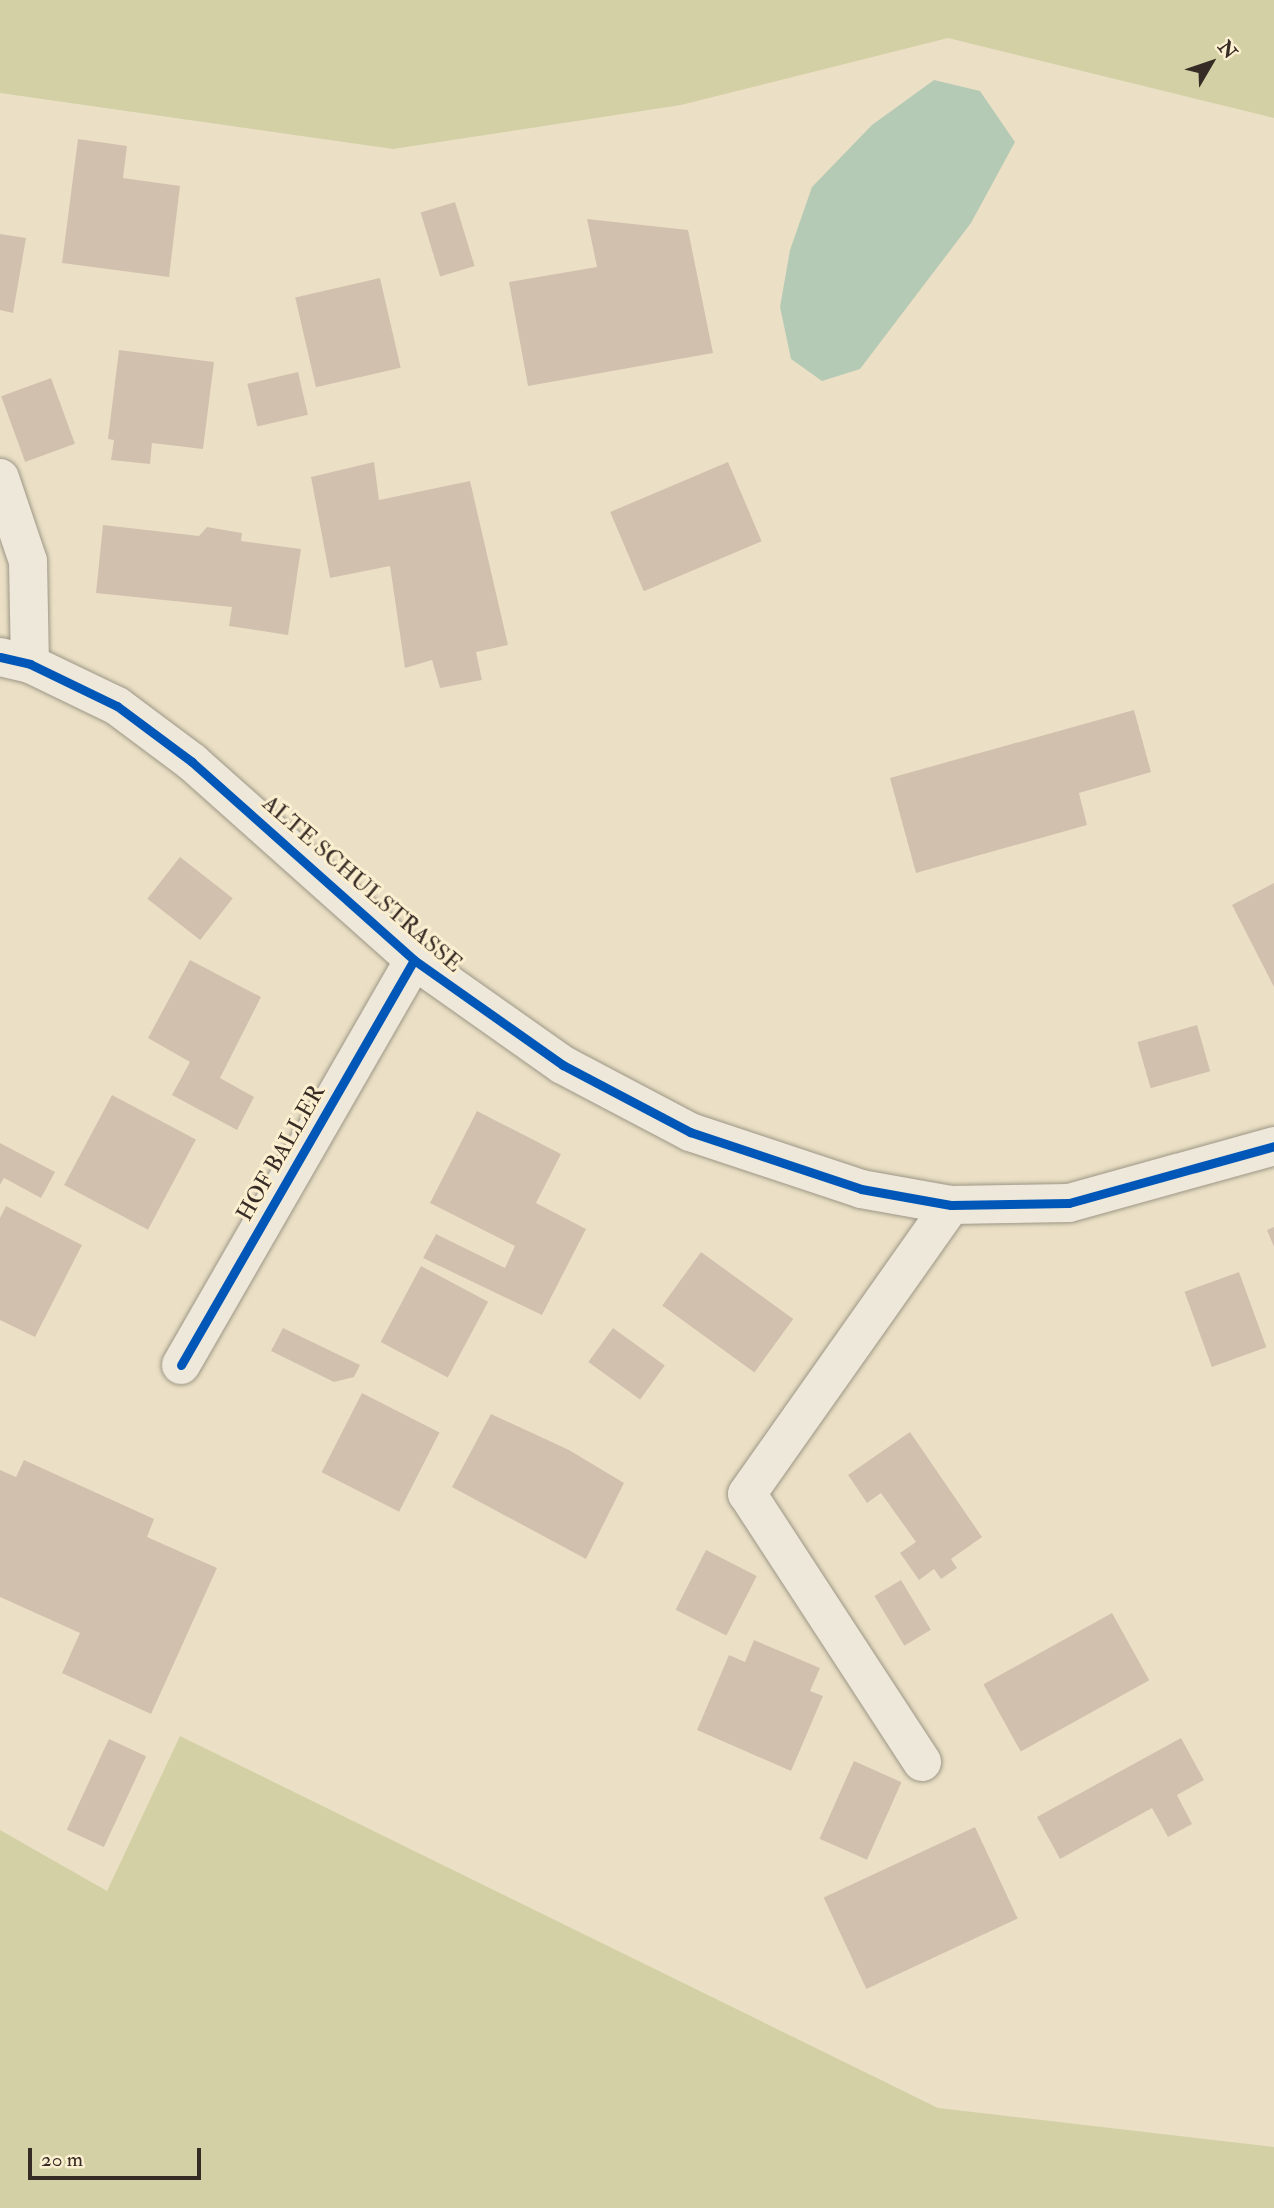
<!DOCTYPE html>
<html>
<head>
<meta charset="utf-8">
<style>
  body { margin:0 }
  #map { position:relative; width:1274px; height:2208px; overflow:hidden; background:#ebe0c5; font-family:"IM FELL Double Pica",serif }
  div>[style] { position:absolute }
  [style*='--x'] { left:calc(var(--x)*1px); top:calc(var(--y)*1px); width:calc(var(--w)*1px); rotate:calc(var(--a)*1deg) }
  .green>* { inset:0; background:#d4d0a5 }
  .water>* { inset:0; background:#b5cab5 }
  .building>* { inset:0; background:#d2c0af; transform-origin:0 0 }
  .roads { filter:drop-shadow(0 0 2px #9d9686) drop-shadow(0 0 2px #9d9686) }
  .minor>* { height:38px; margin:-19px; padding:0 19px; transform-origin:19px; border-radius:19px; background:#eee8da }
  .cycleway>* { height:9px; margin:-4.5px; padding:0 4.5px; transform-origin:4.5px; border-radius:4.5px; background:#0057b8 }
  span { translate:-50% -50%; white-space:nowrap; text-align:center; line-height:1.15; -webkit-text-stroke:6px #fcefd0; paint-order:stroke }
  .street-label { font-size:23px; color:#372c25 }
  .north { position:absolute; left:1176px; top:28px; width:70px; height:70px; -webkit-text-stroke:5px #fcefd0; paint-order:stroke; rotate:51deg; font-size:19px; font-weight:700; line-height:28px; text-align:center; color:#372c25 }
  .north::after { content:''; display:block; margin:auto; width:24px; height:32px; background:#372c25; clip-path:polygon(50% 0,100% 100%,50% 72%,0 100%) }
  .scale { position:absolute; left:28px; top:2148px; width:173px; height:32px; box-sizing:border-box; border:4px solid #372c25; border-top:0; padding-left:9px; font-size:21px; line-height:24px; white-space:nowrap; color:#372c25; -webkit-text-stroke:5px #fcefd0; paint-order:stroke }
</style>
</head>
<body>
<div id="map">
  <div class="green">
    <div style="clip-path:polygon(0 0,1274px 0,1274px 118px,948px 38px,681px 105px,393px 149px,0 93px)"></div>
    <div style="clip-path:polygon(180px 1736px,938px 2108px,1274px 2147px,1274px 2208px,0 2208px,0 1830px,107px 1891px)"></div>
  </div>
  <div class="water">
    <div style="clip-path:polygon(934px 80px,980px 91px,1015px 142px,971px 223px,860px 369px,822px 381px,791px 359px,780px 307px,790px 250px,812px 187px,872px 125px)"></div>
  </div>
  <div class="building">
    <div style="clip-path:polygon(78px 139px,127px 146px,123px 178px,180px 186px,169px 277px,62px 263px)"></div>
    <div style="left:455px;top:202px;width:67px;height:36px;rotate:73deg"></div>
    <div style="clip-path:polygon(587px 219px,688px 230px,713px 353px,528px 386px,509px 282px,597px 267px)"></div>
    <div style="clip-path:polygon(0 234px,26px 238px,13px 313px,0 310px)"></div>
    <div style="left:380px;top:278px;width:92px;height:87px;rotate:77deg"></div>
    <div style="clip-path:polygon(119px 350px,214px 362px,203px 449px,152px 443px,150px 464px,111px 460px,114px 440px,108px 439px)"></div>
    <div style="left:298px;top:372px;width:44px;height:52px;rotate:77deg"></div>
    <div style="left:51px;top:378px;width:70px;height:53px;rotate:70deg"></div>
    <div style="clip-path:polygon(374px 462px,379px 500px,470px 481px,508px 645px,476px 652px,482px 680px,440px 688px,432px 660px,405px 668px,390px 566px,330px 578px,311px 477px)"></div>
    <div style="left:728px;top:462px;width:86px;height:128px;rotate:67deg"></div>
    <div style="clip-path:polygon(103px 525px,199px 536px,207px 527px,242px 533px,241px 541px,301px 549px,288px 635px,229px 626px,232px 607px,96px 593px)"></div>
    <div style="clip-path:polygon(1134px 710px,1151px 772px,1079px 793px,1087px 825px,916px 873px,890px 778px)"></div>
    <div style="left:180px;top:857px;width:67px;height:53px;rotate:38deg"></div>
    <div style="clip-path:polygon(1274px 883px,1274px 987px,1232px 905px)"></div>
    <div style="clip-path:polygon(190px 960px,261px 997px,220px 1078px,254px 1097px,237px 1130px,172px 1095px,190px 1062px,148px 1038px)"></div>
    <div style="left:1197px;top:1025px;width:48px;height:62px;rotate:74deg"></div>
    <div style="left:112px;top:1095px;width:95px;height:102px;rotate:28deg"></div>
    <div style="clip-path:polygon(477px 1111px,561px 1154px,536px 1203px,586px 1229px,542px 1315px,423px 1258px,436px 1234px,505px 1268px,515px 1246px,430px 1203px)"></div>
    <div style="clip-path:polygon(0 1143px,55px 1172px,41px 1198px,4px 1178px,0 1185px)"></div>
    <div style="clip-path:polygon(6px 1206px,82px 1245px,35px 1337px,0 1320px,0 1218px)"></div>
    <div style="clip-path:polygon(1274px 1227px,1274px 1247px,1267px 1230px)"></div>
    <div style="left:701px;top:1252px;width:114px;height:66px;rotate:36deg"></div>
    <div style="left:421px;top:1266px;width:76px;height:86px;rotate:28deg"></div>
    <div style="left:1239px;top:1272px;width:80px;height:58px;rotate:70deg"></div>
    <div style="clip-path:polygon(283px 1328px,360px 1365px,354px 1377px,334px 1382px,271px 1351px)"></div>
    <div style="left:613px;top:1328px;width:64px;height:42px;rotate:36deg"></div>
    <div style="left:362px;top:1393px;width:87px;height:89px;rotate:27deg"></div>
    <div style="clip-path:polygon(491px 1414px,569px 1450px,624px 1483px,586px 1559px,452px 1487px)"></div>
    <div style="clip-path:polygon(910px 1432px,982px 1537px,951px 1559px,957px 1568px,941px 1579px,934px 1569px,919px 1580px,900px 1553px,916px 1542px,881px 1493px,867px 1503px,848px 1475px)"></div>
    <div style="clip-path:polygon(24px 1460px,154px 1519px,147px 1537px,217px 1568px,151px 1714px,62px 1673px,80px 1633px,0 1597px,0 1470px,16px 1477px)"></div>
    <div style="left:706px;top:1550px;width:57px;height:67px;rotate:27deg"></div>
    <div style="left:901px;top:1580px;width:58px;height:31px;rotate:59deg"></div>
    <div style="left:1112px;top:1613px;width:77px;height:147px;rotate:61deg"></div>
    <div style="clip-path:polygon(754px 1640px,820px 1668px,810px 1691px,823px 1696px,791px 1771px,697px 1730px,729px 1655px,745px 1662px)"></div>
    <div style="clip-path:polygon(1181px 1738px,1204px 1780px,1177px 1795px,1192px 1824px,1168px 1837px,1152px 1808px,1060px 1859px,1037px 1817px)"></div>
    <div style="left:109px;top:1739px;width:41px;height:100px;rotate:25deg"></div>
    <div style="left:854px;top:1761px;width:52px;height:85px;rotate:24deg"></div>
    <div style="left:975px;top:1827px;width:101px;height:167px;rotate:65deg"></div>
  </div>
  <div class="roads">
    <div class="minor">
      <div style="--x:0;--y:478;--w:88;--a:71.4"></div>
      <div style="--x:28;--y:561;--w:103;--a:88.9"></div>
      <div style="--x:0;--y:657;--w:31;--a:13"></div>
      <div style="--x:30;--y:664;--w:97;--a:25.8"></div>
      <div style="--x:117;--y:706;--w:94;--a:36.7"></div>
      <div style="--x:192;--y:762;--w:297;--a:41.7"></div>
      <div style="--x:414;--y:960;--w:182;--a:35.2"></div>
      <div style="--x:563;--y:1065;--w:144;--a:27.8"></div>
      <div style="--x:690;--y:1132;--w:180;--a:18.4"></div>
      <div style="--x:861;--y:1189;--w:91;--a:10.1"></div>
      <div style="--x:951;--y:1205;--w:118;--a:-1"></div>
      <div style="--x:1069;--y:1203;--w:213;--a:-15.5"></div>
      <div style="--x:181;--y:1365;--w:467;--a:-60.1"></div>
      <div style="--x:922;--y:1762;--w:320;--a:-123.1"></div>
      <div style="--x:747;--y:1494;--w:354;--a:-54.8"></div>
    </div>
  </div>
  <div class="cycleway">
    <div style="--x:0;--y:657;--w:31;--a:13"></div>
    <div style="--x:30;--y:664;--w:97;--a:25.8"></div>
    <div style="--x:117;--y:706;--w:94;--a:36.7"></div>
    <div style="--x:192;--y:762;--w:297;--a:41.7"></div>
    <div style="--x:414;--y:960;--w:182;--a:35.2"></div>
    <div style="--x:563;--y:1065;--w:144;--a:27.8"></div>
    <div style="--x:690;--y:1132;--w:180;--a:18.4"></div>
    <div style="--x:861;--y:1189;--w:91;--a:10.1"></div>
    <div style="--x:951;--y:1205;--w:118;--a:-1"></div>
    <div style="--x:1069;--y:1203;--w:213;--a:-15.5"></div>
    <div style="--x:181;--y:1365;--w:467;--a:-60.1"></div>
  </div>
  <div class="street-label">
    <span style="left:362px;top:884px;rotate:41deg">ALTE SCHULSTRASSE</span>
    <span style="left:281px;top:1153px;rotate:-60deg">HOF BALLER</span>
  </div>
  <div class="north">N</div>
  <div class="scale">20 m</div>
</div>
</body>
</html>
